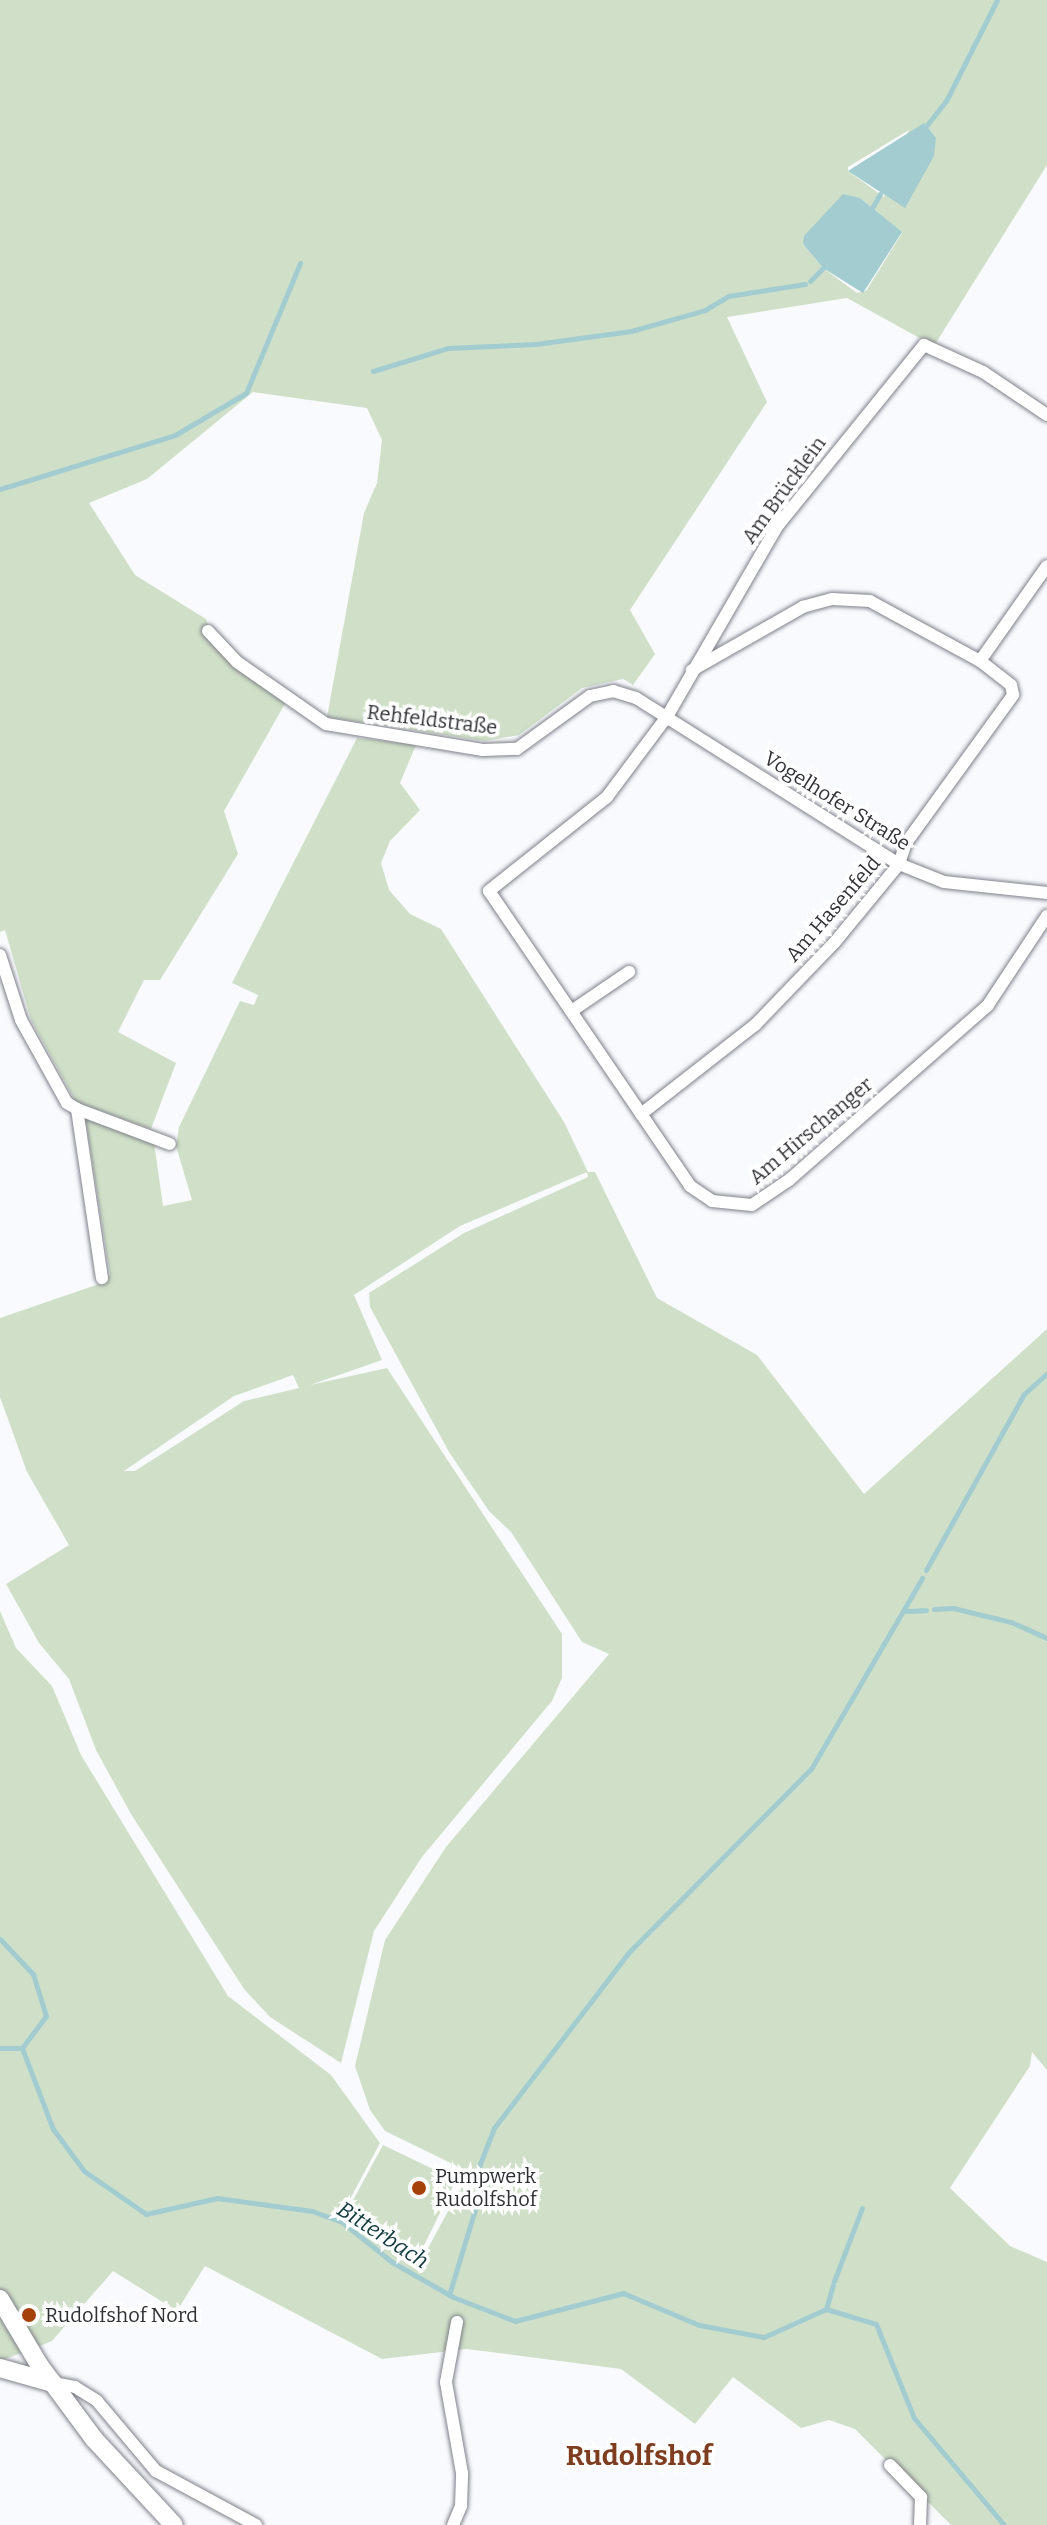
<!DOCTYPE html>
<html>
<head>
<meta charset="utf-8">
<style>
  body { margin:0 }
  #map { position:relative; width:1047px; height:2525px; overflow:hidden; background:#f9fafe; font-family:Bitter,serif }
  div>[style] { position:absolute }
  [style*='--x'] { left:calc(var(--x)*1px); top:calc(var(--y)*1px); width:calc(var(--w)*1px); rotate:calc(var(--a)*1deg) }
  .green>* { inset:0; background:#d0e0c8 }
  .water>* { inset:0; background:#a2ccd0 }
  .stream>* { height:5px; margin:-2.5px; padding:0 2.5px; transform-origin:2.5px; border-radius:2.5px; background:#a2ccd0 }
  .roads { filter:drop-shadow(0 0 2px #7f8089) drop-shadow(0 0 2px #7f8089) }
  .street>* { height:12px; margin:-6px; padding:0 6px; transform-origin:6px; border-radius:6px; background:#fff }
  .secondary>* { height:18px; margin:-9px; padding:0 9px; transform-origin:9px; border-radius:9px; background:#fff }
  .dots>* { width:22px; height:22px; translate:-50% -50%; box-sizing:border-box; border:4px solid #fff; border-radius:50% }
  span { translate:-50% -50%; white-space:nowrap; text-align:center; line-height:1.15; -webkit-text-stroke:7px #fff; paint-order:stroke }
  .street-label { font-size:20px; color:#2f3034 }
  .poi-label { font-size:20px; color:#2f3034 }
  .left { translate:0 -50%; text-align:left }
  .water-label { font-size:22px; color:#113a3d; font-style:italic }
  .district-label { font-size:28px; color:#7f3d20; font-weight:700 }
</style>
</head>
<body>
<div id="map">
  <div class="green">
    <div style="clip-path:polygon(evenodd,0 0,1047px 0,1047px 165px,934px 346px,847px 298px,727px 317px,767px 402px,630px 610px,655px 654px,633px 685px,623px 679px,582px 688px,519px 735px,484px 741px,327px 717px,364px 513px,377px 483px,382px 440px,367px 408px,253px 392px,147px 479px,89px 503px,135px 575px,206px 619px,216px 647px,286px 702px,224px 811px,238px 854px,160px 980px,144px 980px,118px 1032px,176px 1063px,151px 1129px,76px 1102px,31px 1020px,5px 930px,0 932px,0 0,909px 130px,884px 197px,848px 171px,848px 167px,909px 130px,0 0,860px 198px,902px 233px,866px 291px,857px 293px,823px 268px,803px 244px,860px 198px)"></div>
    <div style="clip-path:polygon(evenodd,357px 738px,416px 745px,400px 783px,420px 810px,390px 841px,381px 863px,389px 890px,410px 914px,441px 929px,564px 1122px,588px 1172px,595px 1172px,657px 1298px,757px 1355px,864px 1494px,1047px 1329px,1047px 2070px,1032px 2052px,1030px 2066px,950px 2188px,1010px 2246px,1047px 2262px,1047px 2525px,951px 2525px,855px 2429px,829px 2420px,801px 2428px,733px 2377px,695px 2424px,621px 2369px,467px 2349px,382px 2359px,205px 2266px,177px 2311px,113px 2271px,52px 2341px,0 2361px,0 1611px,16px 1648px,52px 1686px,81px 1755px,228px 1996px,331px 2075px,380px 2143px,341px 2216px,418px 2267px,469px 2172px,385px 2131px,370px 2110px,355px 2066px,385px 1940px,446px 1847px,609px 1654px,582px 1642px,511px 1532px,489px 1511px,449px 1452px,370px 1307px,369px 1293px,464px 1233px,588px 1177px,587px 1172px,460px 1226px,354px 1295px,382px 1360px,310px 1385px,387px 1368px,562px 1634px,562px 1678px,552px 1701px,422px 1857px,374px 1931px,341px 2063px,270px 2017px,244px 1989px,131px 1814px,96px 1750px,69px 1679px,39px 1643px,6px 1584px,69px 1545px,27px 1472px,0 1397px,0 1318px,99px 1284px,110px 1275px,85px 1116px,154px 1142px,163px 1206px,192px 1200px,176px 1146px,179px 1127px,240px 1001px,254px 1005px,258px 995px,232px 983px,357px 738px,293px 1375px,299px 1388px,244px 1401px,135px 1471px,124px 1471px,234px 1396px,293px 1375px)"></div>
    <div style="clip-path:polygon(383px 2145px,456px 2180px,417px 2260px,345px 2215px)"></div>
  </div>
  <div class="water">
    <div style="clip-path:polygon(924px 123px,936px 138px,934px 156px,905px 208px,848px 171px)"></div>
    <div style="clip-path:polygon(843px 194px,860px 198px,902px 232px,863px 293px,823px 268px,803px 244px,804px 236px)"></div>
  </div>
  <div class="stream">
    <div style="--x:927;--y:125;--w:31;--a:-52"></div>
    <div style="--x:946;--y:101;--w:113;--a:-63.2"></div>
    <div style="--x:872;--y:208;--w:16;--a:-60"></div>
    <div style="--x:810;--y:281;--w:18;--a:-45"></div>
    <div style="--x:373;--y:371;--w:78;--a:-17"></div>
    <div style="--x:448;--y:348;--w:88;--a:-2.6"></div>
    <div style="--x:536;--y:344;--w:96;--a:-7.8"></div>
    <div style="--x:631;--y:331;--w:77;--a:-15.8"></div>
    <div style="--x:705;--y:310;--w:27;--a:-31"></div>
    <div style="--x:728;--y:296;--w:78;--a:-8.9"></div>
    <div style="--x:0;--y:489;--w:183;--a:-17.1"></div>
    <div style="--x:175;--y:435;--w:82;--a:-30.6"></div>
    <div style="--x:246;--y:393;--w:141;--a:-67.4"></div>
    <div style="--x:926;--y:1570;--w:201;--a:-60.9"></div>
    <div style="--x:1024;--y:1394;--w:31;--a:-42"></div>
    <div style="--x:934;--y:1609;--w:19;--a:-3"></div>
    <div style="--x:953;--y:1608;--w:60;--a:13.6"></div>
    <div style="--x:1011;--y:1622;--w:39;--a:24"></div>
    <div style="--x:903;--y:1611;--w:23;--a:-2"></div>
    <div style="--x:0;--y:1939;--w:48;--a:46.7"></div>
    <div style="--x:33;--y:1974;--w:44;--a:72.8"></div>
    <div style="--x:46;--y:2016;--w:40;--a:127"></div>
    <div style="--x:0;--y:2048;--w:22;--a:0"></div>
    <div style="--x:22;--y:2048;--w:87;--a:69.1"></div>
    <div style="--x:53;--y:2129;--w:52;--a:53.6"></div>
    <div style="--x:84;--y:2171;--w:75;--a:34.7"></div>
    <div style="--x:146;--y:2214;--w:73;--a:-12.7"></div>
    <div style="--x:217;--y:2198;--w:96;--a:7.8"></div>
    <div style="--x:312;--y:2211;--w:32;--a:20"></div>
    <div style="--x:342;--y:2222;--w:64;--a:38.7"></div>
    <div style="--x:392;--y:2262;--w:70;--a:29.8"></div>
    <div style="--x:453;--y:2297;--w:66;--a:21.2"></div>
    <div style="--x:515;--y:2321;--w:112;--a:-14.5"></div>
    <div style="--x:623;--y:2293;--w:82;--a:22.8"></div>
    <div style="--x:699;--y:2325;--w:66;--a:10.5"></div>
    <div style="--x:764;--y:2337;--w:68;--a:-24.3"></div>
    <div style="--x:826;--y:2309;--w:52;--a:16.7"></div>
    <div style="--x:876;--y:2324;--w:101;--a:68"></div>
    <div style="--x:914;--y:2418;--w:140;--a:49.9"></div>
    <div style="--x:480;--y:2182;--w:13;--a:-99"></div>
    <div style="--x:478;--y:2169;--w:44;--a:-68.7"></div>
    <div style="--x:494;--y:2128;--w:222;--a:-52.5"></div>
    <div style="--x:629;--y:1952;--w:258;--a:-45.2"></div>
    <div style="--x:811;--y:1769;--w:221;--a:-59.8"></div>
    <div style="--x:834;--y:2281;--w:78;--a:-69"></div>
    <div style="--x:449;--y:2295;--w:103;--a:-73.1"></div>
    <div style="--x:826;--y:2309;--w:25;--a:-74"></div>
  </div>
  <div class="roads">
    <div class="street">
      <div style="--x:1047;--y:415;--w:77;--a:-146.1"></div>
      <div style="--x:983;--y:372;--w:65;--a:-155.4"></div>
      <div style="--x:924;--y:345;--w:232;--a:129"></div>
      <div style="--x:778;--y:525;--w:223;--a:120.1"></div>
      <div style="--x:666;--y:718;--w:99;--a:126.8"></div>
      <div style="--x:607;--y:797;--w:151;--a:141.5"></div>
      <div style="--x:489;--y:891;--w:357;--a:55.7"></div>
      <div style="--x:690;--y:1186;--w:27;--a:34"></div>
      <div style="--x:712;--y:1201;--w:40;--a:5.7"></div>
      <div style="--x:752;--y:1205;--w:45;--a:-34"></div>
      <div style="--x:789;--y:1180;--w:265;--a:-41.3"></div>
      <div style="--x:988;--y:1005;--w:107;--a:-56.5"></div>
      <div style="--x:208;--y:631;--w:42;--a:46.9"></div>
      <div style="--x:237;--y:662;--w:108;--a:34.9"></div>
      <div style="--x:326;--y:724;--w:159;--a:9.4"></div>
      <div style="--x:483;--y:750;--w:34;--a:-2"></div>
      <div style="--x:517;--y:749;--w:90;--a:-36"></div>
      <div style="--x:590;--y:696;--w:24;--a:-12"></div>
      <div style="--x:613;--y:691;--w:24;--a:17"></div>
      <div style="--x:636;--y:698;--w:311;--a:32.3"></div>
      <div style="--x:899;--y:864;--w:48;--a:21.8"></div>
      <div style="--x:944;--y:882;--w:104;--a:6.1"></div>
      <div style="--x:980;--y:661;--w:116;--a:-54.8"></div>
      <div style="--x:0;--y:955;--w:68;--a:72.1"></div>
      <div style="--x:21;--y:1020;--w:95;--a:61"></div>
      <div style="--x:67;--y:1103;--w:12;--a:31"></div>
      <div style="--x:77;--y:1109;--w:171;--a:81.6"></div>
      <div style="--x:573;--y:1010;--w:68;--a:-34.2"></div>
      <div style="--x:77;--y:1109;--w:99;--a:20.6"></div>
      <div style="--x:641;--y:1114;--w:145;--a:-38"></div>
      <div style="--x:755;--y:1025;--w:115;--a:-46.1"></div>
      <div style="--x:835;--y:942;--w:101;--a:-50.6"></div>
      <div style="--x:899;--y:864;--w:22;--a:-72"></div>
      <div style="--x:906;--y:843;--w:183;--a:-54.1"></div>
      <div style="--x:1013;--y:695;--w:10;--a:-101"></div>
      <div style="--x:1011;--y:685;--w:39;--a:-142"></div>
      <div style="--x:980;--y:661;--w:125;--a:-151.4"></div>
      <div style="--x:870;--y:601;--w:38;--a:-177"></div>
      <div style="--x:832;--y:599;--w:30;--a:165"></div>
      <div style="--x:803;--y:607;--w:128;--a:150.4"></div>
      <div style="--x:53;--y:2383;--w:22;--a:10"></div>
      <div style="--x:75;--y:2387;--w:26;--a:32"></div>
      <div style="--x:97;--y:2401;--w:92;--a:49.9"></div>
      <div style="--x:156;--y:2471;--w:114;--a:28.4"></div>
      <div style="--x:890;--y:2465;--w:45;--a:45.9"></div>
      <div style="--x:921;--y:2497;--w:28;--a:92"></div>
      <div style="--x:453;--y:2525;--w:21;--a:-67"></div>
      <div style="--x:461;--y:2506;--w:33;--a:-88"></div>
      <div style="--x:462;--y:2473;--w:92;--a:-100"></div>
      <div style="--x:446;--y:2382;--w:61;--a:-79.6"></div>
    </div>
    <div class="secondary">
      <div style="--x:0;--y:2299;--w:78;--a:59.2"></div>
      <div style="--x:40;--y:2366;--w:91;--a:53.5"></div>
      <div style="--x:94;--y:2439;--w:117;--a:47.1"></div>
      <div style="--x:0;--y:2368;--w:55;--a:15.8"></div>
    </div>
  </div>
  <div class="dots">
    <div style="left:419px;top:2188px;background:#a5420a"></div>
    <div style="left:29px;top:2315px;background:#a5420a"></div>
  </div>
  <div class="street-label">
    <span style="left:784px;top:490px;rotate:-54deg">Am Brücklein</span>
    <span style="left:432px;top:720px;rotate:7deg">Rehfeldstraße</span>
    <span style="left:837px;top:801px;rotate:32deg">Vogelhofer Straße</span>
    <span style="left:833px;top:909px;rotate:-49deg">Am Hasenfeld</span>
    <span style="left:811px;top:1131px;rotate:-40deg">Am Hirschanger</span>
  </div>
  <div class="poi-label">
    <span class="left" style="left:435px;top:2188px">Pumpwerk<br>Rudolfshof</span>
    <span class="left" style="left:45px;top:2315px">Rudolfshof Nord</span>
  </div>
  <div class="water-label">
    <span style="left:383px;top:2235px;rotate:33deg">Bitterbach</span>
  </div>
  <div class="district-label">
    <span style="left:639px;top:2456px">Rudolfshof</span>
  </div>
</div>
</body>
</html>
